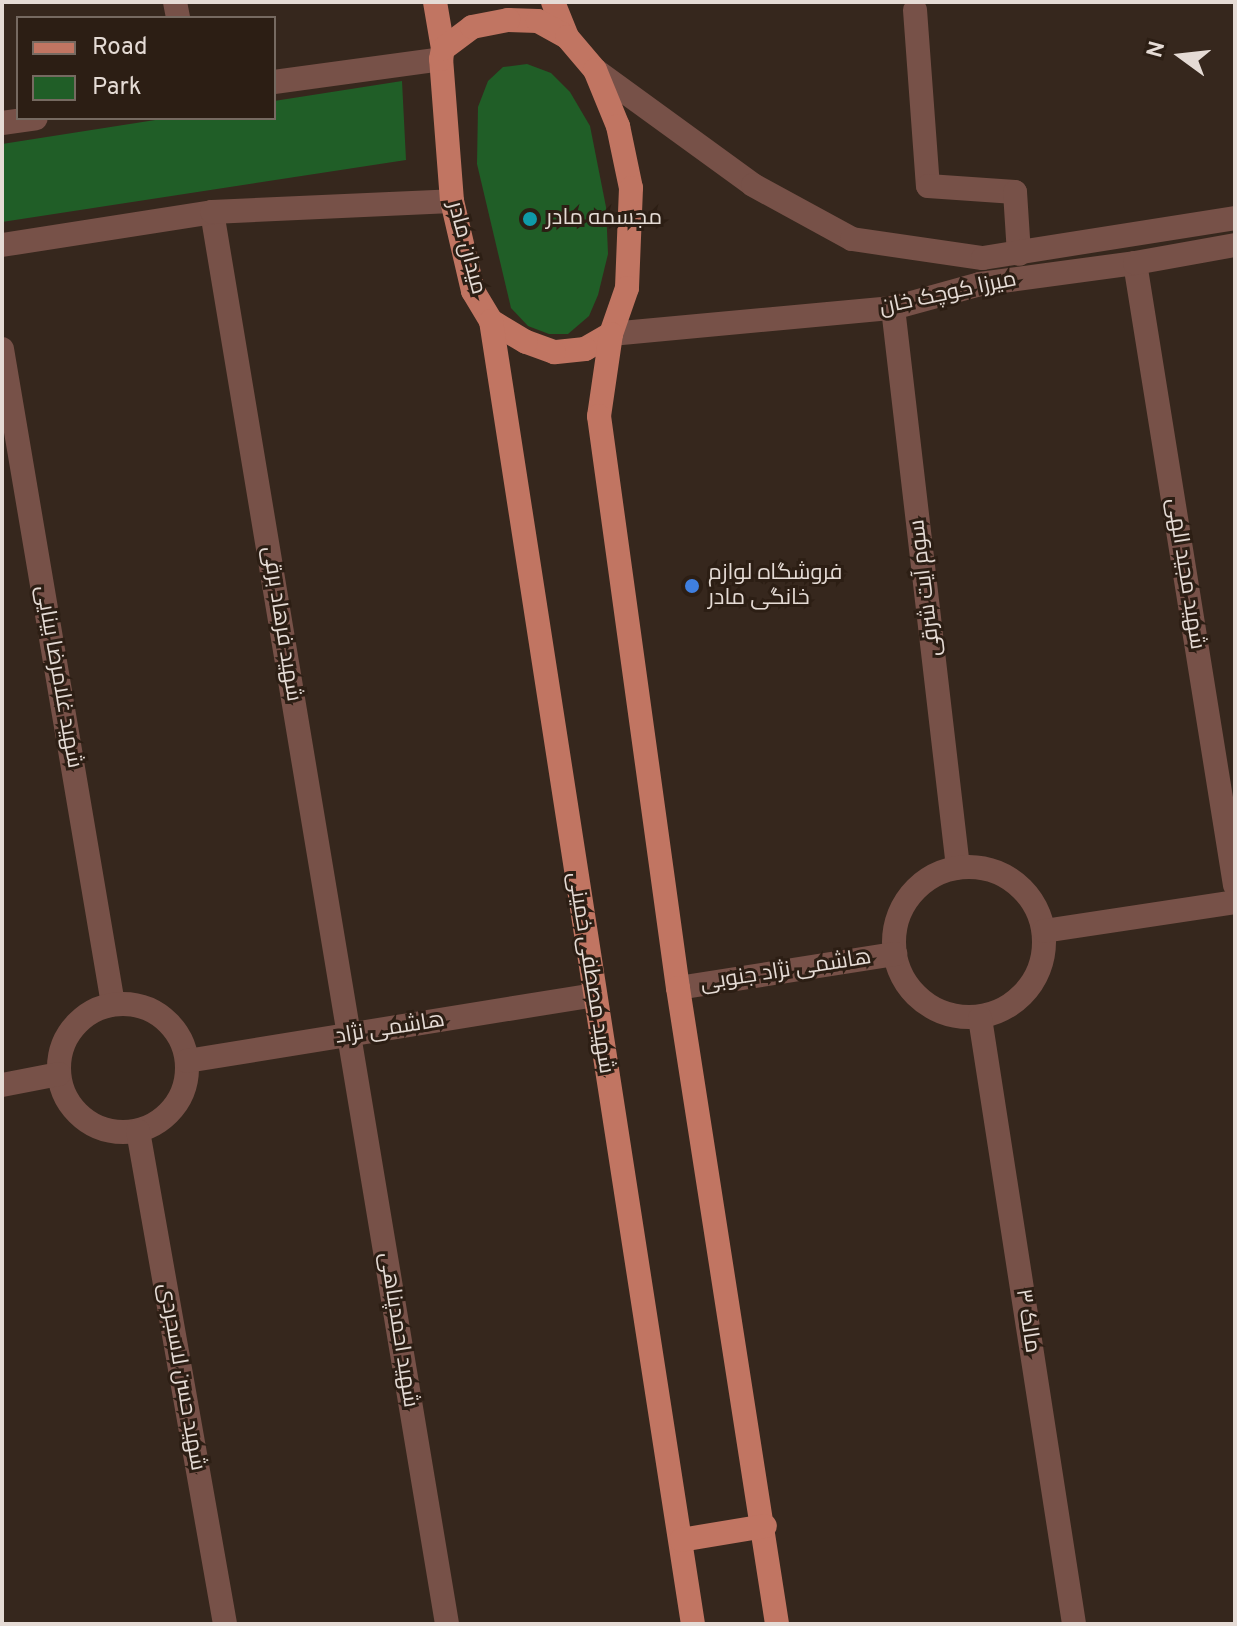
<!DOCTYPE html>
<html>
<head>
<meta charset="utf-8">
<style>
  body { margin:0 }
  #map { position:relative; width:1237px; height:1626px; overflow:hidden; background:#36271d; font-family:Overpass,Cairo,sans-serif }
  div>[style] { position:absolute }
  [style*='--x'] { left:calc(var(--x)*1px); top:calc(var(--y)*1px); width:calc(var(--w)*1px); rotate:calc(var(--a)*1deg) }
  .green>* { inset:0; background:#205e27 }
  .minor>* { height:24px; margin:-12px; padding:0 12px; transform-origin:12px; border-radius:12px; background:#775148 }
  .minor>.ring { margin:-12px; padding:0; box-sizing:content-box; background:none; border:24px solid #775148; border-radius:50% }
  .major>* { height:24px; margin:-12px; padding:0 12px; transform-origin:12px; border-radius:12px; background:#c17562 }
  .dots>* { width:22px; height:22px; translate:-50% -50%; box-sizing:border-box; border:4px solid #2c1e14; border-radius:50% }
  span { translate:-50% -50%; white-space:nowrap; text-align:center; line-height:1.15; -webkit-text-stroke:6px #2c1e14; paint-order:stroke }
  .poi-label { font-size:22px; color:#e5dbd5 }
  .left { translate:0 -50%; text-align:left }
  .street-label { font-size:22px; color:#e5dbd5 }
  .frame { position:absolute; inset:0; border:4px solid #e5dbd5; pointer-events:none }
  .legend { position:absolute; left:16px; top:16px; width:260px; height:104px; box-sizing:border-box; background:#2c1e14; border:2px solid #766a61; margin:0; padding:10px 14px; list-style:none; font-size:24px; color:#e5dbd5 }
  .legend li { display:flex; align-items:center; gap:16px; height:40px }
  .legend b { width:40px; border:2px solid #766a61 }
  .north { position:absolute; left:1141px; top:16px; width:80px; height:80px; -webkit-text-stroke:6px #2c1e14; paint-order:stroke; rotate:285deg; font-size:22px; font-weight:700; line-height:32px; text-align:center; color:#e5dbd5 }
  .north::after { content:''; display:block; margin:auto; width:28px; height:36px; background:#e5dbd5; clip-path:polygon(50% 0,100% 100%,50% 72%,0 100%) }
</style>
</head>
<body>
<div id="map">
  <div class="green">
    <div style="clip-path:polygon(527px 64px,551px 73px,570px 92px,590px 126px,606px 207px,608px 254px,598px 295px,589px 316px,568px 334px,549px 334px,528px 326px,511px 308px,477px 164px,478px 107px,488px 81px,503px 67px)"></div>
    <div style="clip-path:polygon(402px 81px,406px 160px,2px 222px,2px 144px,168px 118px,274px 118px,274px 101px)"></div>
  </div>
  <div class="minor">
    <div style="--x:175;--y:2;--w:16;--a:79"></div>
    <div style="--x:915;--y:10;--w:176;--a:85.8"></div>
    <div style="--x:928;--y:186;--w:87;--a:3.9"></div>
    <div style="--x:1015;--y:192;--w:62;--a:86.3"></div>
    <div style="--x:595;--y:70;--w:195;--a:36"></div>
    <div style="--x:753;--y:185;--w:113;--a:28.6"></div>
    <div style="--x:852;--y:239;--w:132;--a:8.3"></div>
    <div style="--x:983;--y:258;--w:255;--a:-9"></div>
    <div style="--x:274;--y:82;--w:169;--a:-7.8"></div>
    <div style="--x:2;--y:123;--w:34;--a:-8"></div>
    <div style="--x:212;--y:212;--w:1431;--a:80.55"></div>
    <div style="--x:2;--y:245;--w:213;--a:-8.9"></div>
    <div style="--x:212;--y:212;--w:240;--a:-2.6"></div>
    <div style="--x:1135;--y:263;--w:630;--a:80.87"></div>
    <div style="--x:893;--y:308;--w:563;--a:83.37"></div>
    <div style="--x:611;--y:334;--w:283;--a:-5.3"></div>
    <div style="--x:893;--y:308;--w:90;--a:-15.4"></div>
    <div style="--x:980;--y:284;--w:156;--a:-7.7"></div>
    <div style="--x:1135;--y:263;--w:102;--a:-10.2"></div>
    <div style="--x:2;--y:349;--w:664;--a:80.38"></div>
    <div class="ring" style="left:894px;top:867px;width:126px;height:126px"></div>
    <div style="--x:1044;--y:931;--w:193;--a:-8.6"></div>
    <div style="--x:678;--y:988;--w:220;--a:-8.9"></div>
    <div class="ring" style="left:59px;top:1004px;width:104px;height:104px"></div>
    <div style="--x:980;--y:1018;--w:613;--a:81.18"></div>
    <div style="--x:187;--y:1061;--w:411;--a:-9.2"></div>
    <div style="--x:2;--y:1085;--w:58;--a:-10.9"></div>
    <div style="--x:138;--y:1131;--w:501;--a:79.99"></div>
  </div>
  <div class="major">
    <div style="--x:435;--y:2;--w:48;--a:80.3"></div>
    <div style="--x:553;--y:2;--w:38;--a:68"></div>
    <div style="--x:508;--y:20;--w:30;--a:2"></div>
    <div style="--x:538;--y:21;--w:33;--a:29"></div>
    <div style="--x:567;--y:37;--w:43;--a:49.7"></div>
    <div style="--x:595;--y:70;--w:61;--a:67.7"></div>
    <div style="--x:618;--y:126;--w:63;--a:78.2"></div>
    <div style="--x:631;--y:188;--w:100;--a:92.3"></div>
    <div style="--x:627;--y:288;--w:49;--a:109.2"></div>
    <div style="--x:611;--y:334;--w:30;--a:150"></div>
    <div style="--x:585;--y:349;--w:31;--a:174"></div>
    <div style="--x:554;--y:352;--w:30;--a:-160"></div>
    <div style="--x:526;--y:342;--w:41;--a:-149"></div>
    <div style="--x:491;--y:321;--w:35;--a:-121"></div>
    <div style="--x:473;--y:291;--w:92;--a:-103.1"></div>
    <div style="--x:452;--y:201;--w:142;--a:-94.4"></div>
    <div style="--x:441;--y:59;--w:10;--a:-79"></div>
    <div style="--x:443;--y:49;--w:36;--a:-37"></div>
    <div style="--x:472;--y:27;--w:37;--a:-11"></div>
    <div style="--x:491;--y:321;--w:1319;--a:81.19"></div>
    <div style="--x:611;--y:334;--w:83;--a:98.3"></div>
    <div style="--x:599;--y:416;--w:577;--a:82.14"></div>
    <div style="--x:678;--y:988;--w:644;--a:81.15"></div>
    <div style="--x:681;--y:1540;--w:85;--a:-9.5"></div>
  </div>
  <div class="dots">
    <div style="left:530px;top:219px;background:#0f9aa8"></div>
    <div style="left:692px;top:586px;background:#3f7fe0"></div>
  </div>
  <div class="poi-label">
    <span class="left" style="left:546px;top:219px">مجسمه مادر</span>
    <span class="left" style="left:708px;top:586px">فروشگاه لوازم<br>خانگی مادر</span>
  </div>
  <div class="street-label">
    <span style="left:466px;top:248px;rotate:75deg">میدان مادر</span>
    <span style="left:948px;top:294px;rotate:-12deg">میرزا کوچک خان</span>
    <span style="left:1185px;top:574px;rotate:81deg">شهید مجید الهی</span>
    <span style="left:926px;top:588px;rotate:-97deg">سوم آیت شرقی</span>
    <span style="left:281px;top:624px;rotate:81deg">شهید فرهاد برقی</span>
    <span style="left:58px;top:677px;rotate:80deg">شهید غلامرضا بینایی</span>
    <span style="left:786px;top:971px;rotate:-9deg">هاشمی نژاد جنوبی</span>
    <span style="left:590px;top:973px;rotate:81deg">شهید مصطفی خمینی</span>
    <span style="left:390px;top:1029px;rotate:-9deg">هاشمی نژاد</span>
    <span style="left:1027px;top:1321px;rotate:81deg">مالک ۳</span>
    <span style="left:398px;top:1330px;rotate:81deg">شهید احمدپناهی</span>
    <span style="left:181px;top:1377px;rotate:80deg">شهید حسن لاسجردی</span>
  </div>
  <div class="frame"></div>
  <ul class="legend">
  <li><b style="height:10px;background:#c17562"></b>Road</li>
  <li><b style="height:22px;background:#205e27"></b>Park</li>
  </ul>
  <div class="north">N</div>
</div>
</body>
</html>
